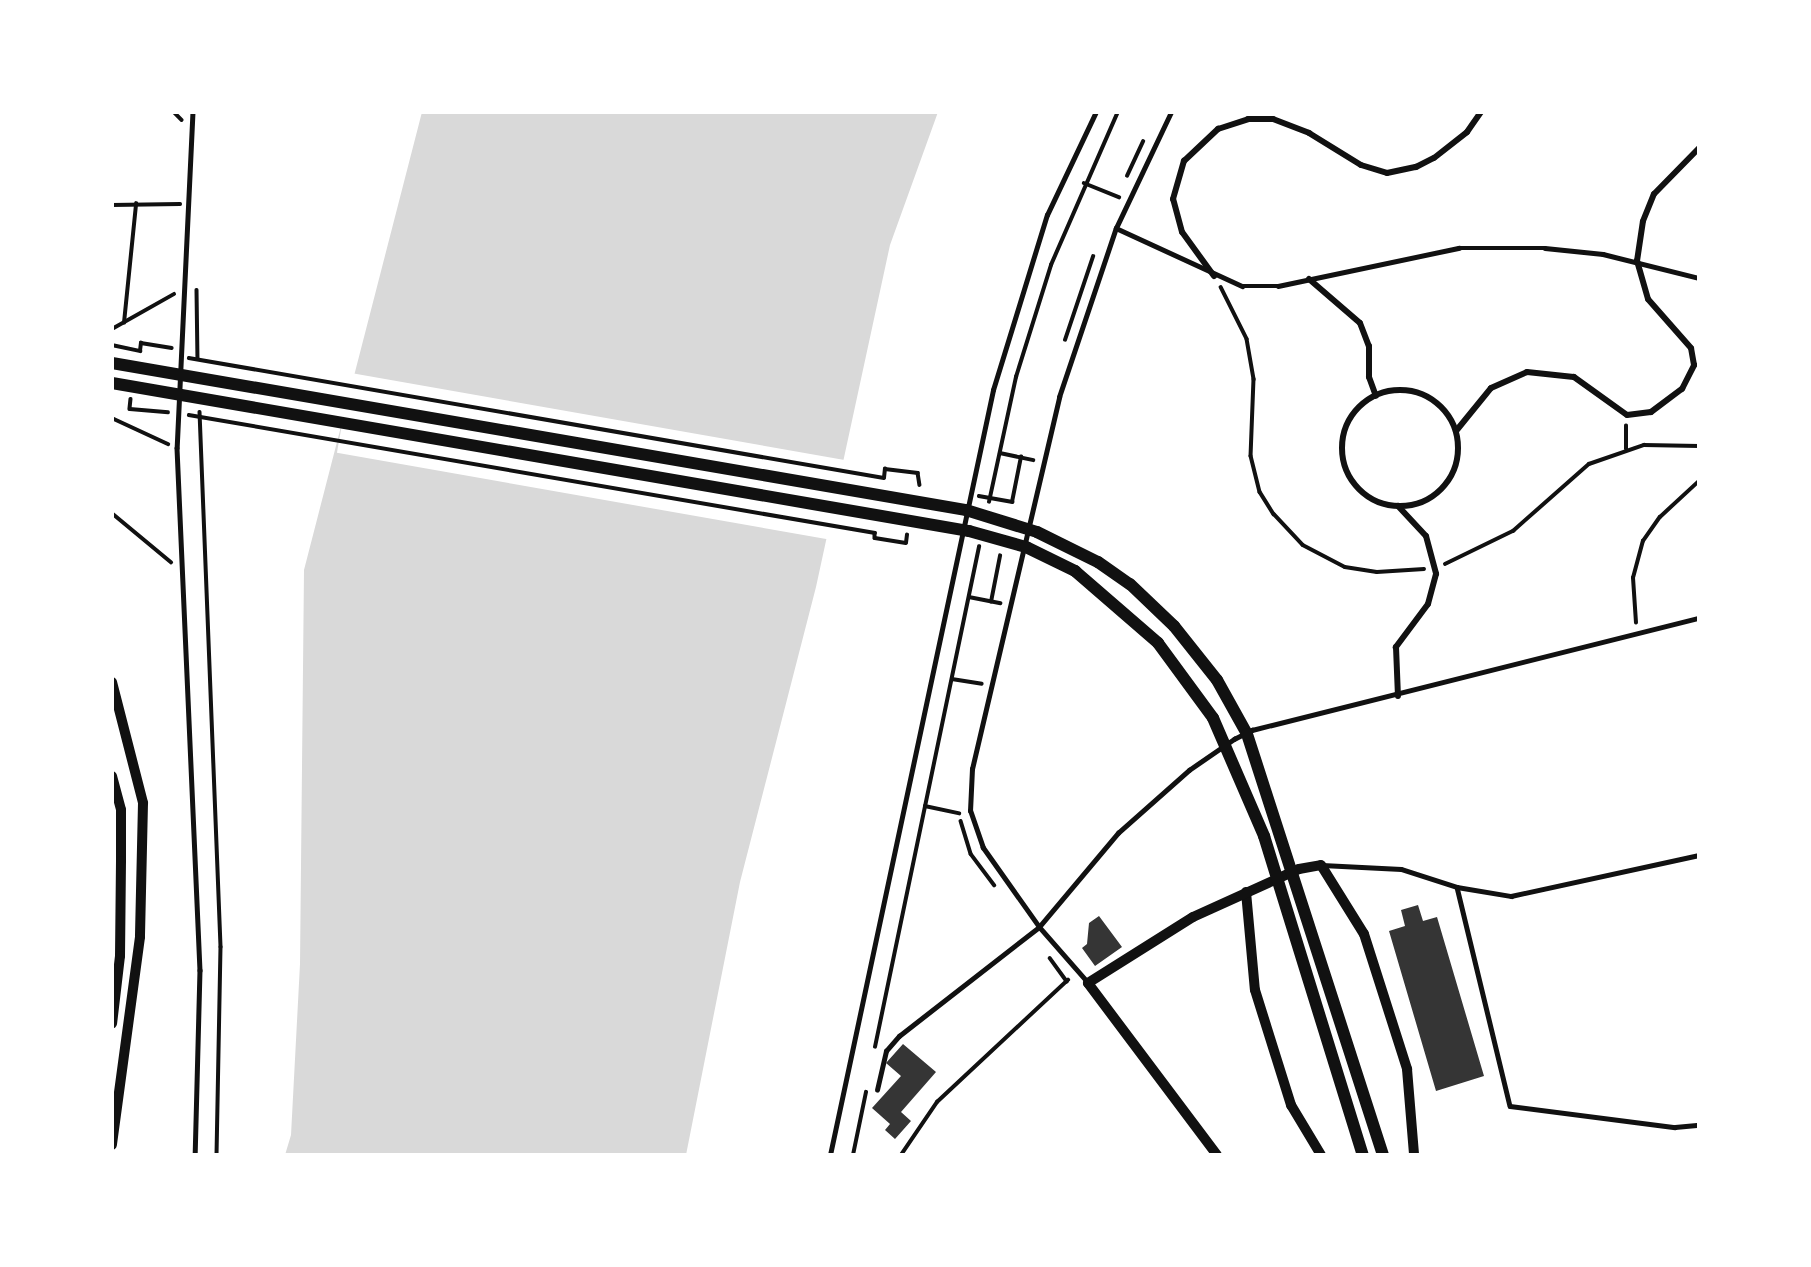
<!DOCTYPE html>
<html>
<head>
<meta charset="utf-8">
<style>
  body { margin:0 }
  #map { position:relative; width:1811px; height:1267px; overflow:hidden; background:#fff; font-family:"DM Sans",sans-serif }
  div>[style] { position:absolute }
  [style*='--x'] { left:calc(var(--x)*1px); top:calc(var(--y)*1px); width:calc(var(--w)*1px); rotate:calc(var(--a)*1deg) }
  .water>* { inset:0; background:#d9d9d9 }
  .pier>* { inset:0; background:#fff; transform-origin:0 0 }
  .building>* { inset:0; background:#353535 }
  .path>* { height:3.5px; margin:-1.75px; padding:0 1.75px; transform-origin:1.75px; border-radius:1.75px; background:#111 }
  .service>* { height:4.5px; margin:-2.25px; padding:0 2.25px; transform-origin:2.25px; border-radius:2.25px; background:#111 }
  .pedestrian>* { height:6px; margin:-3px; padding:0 3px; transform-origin:3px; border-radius:3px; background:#111 }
  .pedestrian>.ring { margin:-3px; padding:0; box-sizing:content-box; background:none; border:6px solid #111; border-radius:50% }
  .tertiary>* { height:10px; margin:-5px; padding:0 5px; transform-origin:5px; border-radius:5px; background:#111 }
  .secondary>* { height:10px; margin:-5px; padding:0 5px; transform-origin:5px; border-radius:5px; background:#111 }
  .primary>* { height:12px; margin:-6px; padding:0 6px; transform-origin:6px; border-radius:6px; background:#111 }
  span { translate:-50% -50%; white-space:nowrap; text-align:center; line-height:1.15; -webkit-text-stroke:5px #fff; paint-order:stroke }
  .frame { position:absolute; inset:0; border:114px solid #fff; pointer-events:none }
</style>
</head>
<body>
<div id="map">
  <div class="water">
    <div style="clip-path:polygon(422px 112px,938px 112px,890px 245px,816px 587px,740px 882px,686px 1155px,285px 1155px,291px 1135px,300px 964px,304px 570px)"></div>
  </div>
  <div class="pier">
    <div style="left:351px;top:373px;width:504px;height:81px;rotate:10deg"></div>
  </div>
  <div class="building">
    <div style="clip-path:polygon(1418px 905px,1423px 921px,1437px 917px,1484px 1076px,1436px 1091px,1389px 931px,1405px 926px,1401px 910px)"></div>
    <div style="clip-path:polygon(1099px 916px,1122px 947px,1095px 966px,1082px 948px,1087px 944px,1089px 923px)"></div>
    <div style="clip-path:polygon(903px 1044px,936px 1072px,901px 1112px,911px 1121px,895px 1139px,885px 1130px,890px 1124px,872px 1108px,901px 1076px,886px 1063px)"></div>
  </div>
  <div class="path">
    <div style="--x:174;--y:112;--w:11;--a:45"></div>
    <div style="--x:1127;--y:176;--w:38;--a:-65"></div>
    <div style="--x:1084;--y:183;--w:38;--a:22"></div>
    <div style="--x:112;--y:205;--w:68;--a:-0.8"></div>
    <div style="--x:1221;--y:287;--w:58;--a:63.4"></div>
    <div style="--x:1247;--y:339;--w:41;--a:80.1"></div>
    <div style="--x:1254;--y:379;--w:77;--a:92.2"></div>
    <div style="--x:1251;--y:456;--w:37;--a:76"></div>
    <div style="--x:1260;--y:492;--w:26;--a:58"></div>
    <div style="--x:1274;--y:514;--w:42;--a:46.9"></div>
    <div style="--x:1303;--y:545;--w:47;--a:27.6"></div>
    <div style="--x:1345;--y:567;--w:32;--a:9"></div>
    <div style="--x:1377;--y:572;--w:47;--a:-3.7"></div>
    <div style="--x:197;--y:290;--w:69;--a:89.2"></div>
    <div style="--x:124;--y:323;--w:120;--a:-84.2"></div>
    <div style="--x:112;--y:329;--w:71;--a:-29.4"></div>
    <div style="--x:1065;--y:340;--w:88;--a:-71.4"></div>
    <div style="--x:112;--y:345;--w:29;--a:12"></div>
    <div style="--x:140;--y:351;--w:8;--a:-83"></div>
    <div style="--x:141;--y:343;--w:31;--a:9"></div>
    <div style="--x:189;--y:358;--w:705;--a:9.8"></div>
    <div style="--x:884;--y:478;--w:9;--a:-84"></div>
    <div style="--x:885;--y:469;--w:33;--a:7"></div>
    <div style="--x:918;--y:473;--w:12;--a:81"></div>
    <div style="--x:131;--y:399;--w:10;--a:96"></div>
    <div style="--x:130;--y:409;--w:38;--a:5"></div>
    <div style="--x:200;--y:412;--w:535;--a:87.75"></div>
    <div style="--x:221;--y:947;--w:208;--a:91.1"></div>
    <div style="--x:189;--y:415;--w:696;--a:9.76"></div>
    <div style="--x:875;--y:533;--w:5;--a:90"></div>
    <div style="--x:875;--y:538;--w:31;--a:9"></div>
    <div style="--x:906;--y:543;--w:8;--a:-83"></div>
    <div style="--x:112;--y:418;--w:62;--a:24.9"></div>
    <div style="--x:1626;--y:449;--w:23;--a:-90"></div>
    <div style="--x:1000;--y:453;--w:34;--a:12"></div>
    <div style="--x:979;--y:496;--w:34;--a:10"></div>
    <div style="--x:1012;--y:502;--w:46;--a:-78.7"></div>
    <div style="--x:989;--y:502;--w:128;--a:-77.8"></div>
    <div style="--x:1016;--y:377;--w:117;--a:-72.6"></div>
    <div style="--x:1051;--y:265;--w:167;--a:-66.4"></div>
    <div style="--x:112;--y:513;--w:77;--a:39.7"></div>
    <div style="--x:1445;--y:564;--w:76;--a:-25.9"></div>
    <div style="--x:1513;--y:531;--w:101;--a:-41.4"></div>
    <div style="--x:1589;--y:464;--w:58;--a:-19.1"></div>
    <div style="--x:1644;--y:445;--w:55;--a:1"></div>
    <div style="--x:969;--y:597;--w:32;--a:11"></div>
    <div style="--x:991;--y:602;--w:47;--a:-78.9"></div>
    <div style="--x:1636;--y:623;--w:45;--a:-93.8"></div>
    <div style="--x:1633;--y:578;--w:38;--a:-75"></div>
    <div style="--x:1643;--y:541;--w:29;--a:-55"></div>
    <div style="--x:1660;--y:517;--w:53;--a:-42.7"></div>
    <div style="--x:952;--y:679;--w:30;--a:9"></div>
    <div style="--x:925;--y:806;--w:35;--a:12"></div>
    <div style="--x:961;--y:821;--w:34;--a:73"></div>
    <div style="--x:971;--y:854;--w:39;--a:53"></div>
    <div style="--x:1050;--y:958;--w:29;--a:54"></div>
    <div style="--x:875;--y:1047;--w:511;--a:-78.25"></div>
    <div style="--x:853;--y:1155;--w:64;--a:-78.3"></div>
    <div style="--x:901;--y:1155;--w:64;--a:-55.8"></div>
    <div style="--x:937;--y:1102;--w:179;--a:-43"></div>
  </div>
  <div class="service">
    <div style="--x:193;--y:112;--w:336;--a:92.7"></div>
    <div style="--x:177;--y:448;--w:523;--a:87.48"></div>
    <div style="--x:200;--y:970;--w:185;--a:91.5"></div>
    <div style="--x:1116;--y:228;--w:139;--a:24.7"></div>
    <div style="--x:1242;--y:286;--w:36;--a:0"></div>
    <div style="--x:1278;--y:286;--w:185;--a:-11.9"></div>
    <div style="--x:1459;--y:248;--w:86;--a:0"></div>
    <div style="--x:1545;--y:248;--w:58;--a:5.9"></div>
    <div style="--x:1603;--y:254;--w:99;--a:14"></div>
    <div style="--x:1322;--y:865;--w:79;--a:2.9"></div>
    <div style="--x:1401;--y:869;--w:59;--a:17.8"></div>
    <div style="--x:1457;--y:887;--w:225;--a:76.4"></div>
    <div style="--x:1510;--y:1106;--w:166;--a:7.3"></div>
    <div style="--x:1675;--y:1127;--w:24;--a:-5"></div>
    <div style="--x:1457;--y:887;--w:55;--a:9.5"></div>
    <div style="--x:1511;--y:896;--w:192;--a:-12.3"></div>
    <div style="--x:1088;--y:983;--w:74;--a:-131.2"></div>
    <div style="--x:1039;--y:927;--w:97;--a:-125.3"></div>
    <div style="--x:983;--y:848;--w:39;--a:-109"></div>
    <div style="--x:970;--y:811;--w:42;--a:-87.3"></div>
    <div style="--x:972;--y:769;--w:382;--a:-76.8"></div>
    <div style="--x:1059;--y:397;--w:178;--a:-71.4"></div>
    <div style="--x:1116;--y:228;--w:128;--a:-64.6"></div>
    <div style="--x:877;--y:1090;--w:40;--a:-77"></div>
    <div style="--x:886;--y:1051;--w:20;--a:-49"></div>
    <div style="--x:899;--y:1036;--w:177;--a:-37.9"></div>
    <div style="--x:1039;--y:927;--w:123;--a:-50"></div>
    <div style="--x:1118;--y:833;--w:95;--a:-41.6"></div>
    <div style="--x:1189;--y:770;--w:55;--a:-34.6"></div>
    <div style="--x:1234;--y:739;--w:20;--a:-27"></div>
    <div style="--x:1252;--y:730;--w:461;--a:-14.1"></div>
    <div style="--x:830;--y:1155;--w:782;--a:-77.97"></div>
    <div style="--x:993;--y:390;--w:183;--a:-72.9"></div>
    <div style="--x:1047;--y:215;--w:114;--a:-64.6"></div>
  </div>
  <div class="pedestrian">
    <div style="--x:1214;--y:276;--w:54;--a:-126"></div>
    <div style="--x:1182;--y:232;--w:34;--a:-105"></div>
    <div style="--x:1173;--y:199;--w:40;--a:-74"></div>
    <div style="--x:1184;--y:161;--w:47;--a:-43.3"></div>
    <div style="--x:1218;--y:129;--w:32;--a:-18"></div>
    <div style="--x:1248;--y:119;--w:25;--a:0"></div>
    <div style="--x:1273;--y:119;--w:39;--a:21"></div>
    <div style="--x:1309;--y:133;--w:61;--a:31.6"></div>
    <div style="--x:1361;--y:165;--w:27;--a:17"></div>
    <div style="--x:1387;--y:173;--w:30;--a:-12"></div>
    <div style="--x:1416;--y:167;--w:20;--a:-27"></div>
    <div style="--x:1434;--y:158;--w:42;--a:-38.2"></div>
    <div style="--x:1467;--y:132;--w:24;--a:-55"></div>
    <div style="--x:1309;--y:279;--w:67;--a:40.8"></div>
    <div style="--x:1360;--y:323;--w:25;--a:69"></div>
    <div style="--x:1369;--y:346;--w:31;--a:90"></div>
    <div style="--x:1369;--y:377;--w:20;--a:70"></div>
    <div class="ring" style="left:1342px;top:390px;width:110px;height:110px"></div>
    <div style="--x:1456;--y:431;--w:55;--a:-50.9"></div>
    <div style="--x:1491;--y:388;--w:39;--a:-24"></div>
    <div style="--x:1527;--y:372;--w:47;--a:6.1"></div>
    <div style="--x:1574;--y:377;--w:65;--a:35.6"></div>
    <div style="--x:1627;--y:415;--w:24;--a:-7"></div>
    <div style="--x:1651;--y:412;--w:39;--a:-37"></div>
    <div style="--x:1682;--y:389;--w:27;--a:-63"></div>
    <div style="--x:1694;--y:365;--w:17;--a:-100"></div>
    <div style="--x:1691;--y:348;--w:65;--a:-131.3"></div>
    <div style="--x:1648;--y:299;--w:40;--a:-106"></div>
    <div style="--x:1637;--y:261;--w:40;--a:-81.5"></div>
    <div style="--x:1643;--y:221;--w:29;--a:-68"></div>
    <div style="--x:1654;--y:194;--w:64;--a:-45.6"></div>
    <div style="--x:1398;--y:506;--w:41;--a:47"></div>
    <div style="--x:1426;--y:536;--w:39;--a:75"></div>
    <div style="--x:1436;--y:574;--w:31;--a:105"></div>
    <div style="--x:1428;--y:604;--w:54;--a:126.7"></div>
    <div style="--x:1396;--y:647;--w:49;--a:87.7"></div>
  </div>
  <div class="tertiary">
    <div style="--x:1246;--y:892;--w:98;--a:84.8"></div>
    <div style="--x:1255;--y:990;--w:121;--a:72.6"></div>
    <div style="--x:1291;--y:1105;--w:58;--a:59"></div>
    <div style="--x:1217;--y:1155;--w:215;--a:-126.9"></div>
    <div style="--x:1088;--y:983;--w:124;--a:-32.2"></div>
    <div style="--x:1193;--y:917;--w:116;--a:-24.4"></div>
    <div style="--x:1299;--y:869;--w:22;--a:-10"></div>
    <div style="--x:1321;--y:865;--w:81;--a:58.1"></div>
    <div style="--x:1364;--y:934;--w:142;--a:72.3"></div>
    <div style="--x:1407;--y:1069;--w:86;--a:85.3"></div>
  </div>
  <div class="secondary">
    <div style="--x:112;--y:682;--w:125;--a:75.6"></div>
    <div style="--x:143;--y:803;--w:134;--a:91.3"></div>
    <div style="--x:140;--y:937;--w:210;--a:97.7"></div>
    <div style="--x:112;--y:776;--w:35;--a:75"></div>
    <div style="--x:121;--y:810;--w:51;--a:90"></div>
    <div style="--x:121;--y:861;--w:95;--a:90.6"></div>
    <div style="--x:120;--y:956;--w:68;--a:96.7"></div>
  </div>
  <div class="primary">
    <div style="--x:112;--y:363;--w:867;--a:9.77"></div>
    <div style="--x:966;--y:510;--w:74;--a:17.2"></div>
    <div style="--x:1037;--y:532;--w:68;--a:26.2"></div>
    <div style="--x:1098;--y:562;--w:39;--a:35"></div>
    <div style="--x:1130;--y:584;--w:61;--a:43.7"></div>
    <div style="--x:1174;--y:626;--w:69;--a:51.5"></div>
    <div style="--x:1217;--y:680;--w:62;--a:60.9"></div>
    <div style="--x:1247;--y:734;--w:442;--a:72.1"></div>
    <div style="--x:112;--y:383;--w:870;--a:9.8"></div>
    <div style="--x:969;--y:531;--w:59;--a:15.7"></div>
    <div style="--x:1026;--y:547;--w:55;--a:26.1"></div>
    <div style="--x:1075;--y:571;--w:110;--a:40.9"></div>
    <div style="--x:1158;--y:643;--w:93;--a:53.7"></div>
    <div style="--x:1213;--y:718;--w:129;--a:66.6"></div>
    <div style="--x:1264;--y:836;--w:334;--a:72.8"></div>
  </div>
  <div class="frame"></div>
</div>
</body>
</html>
